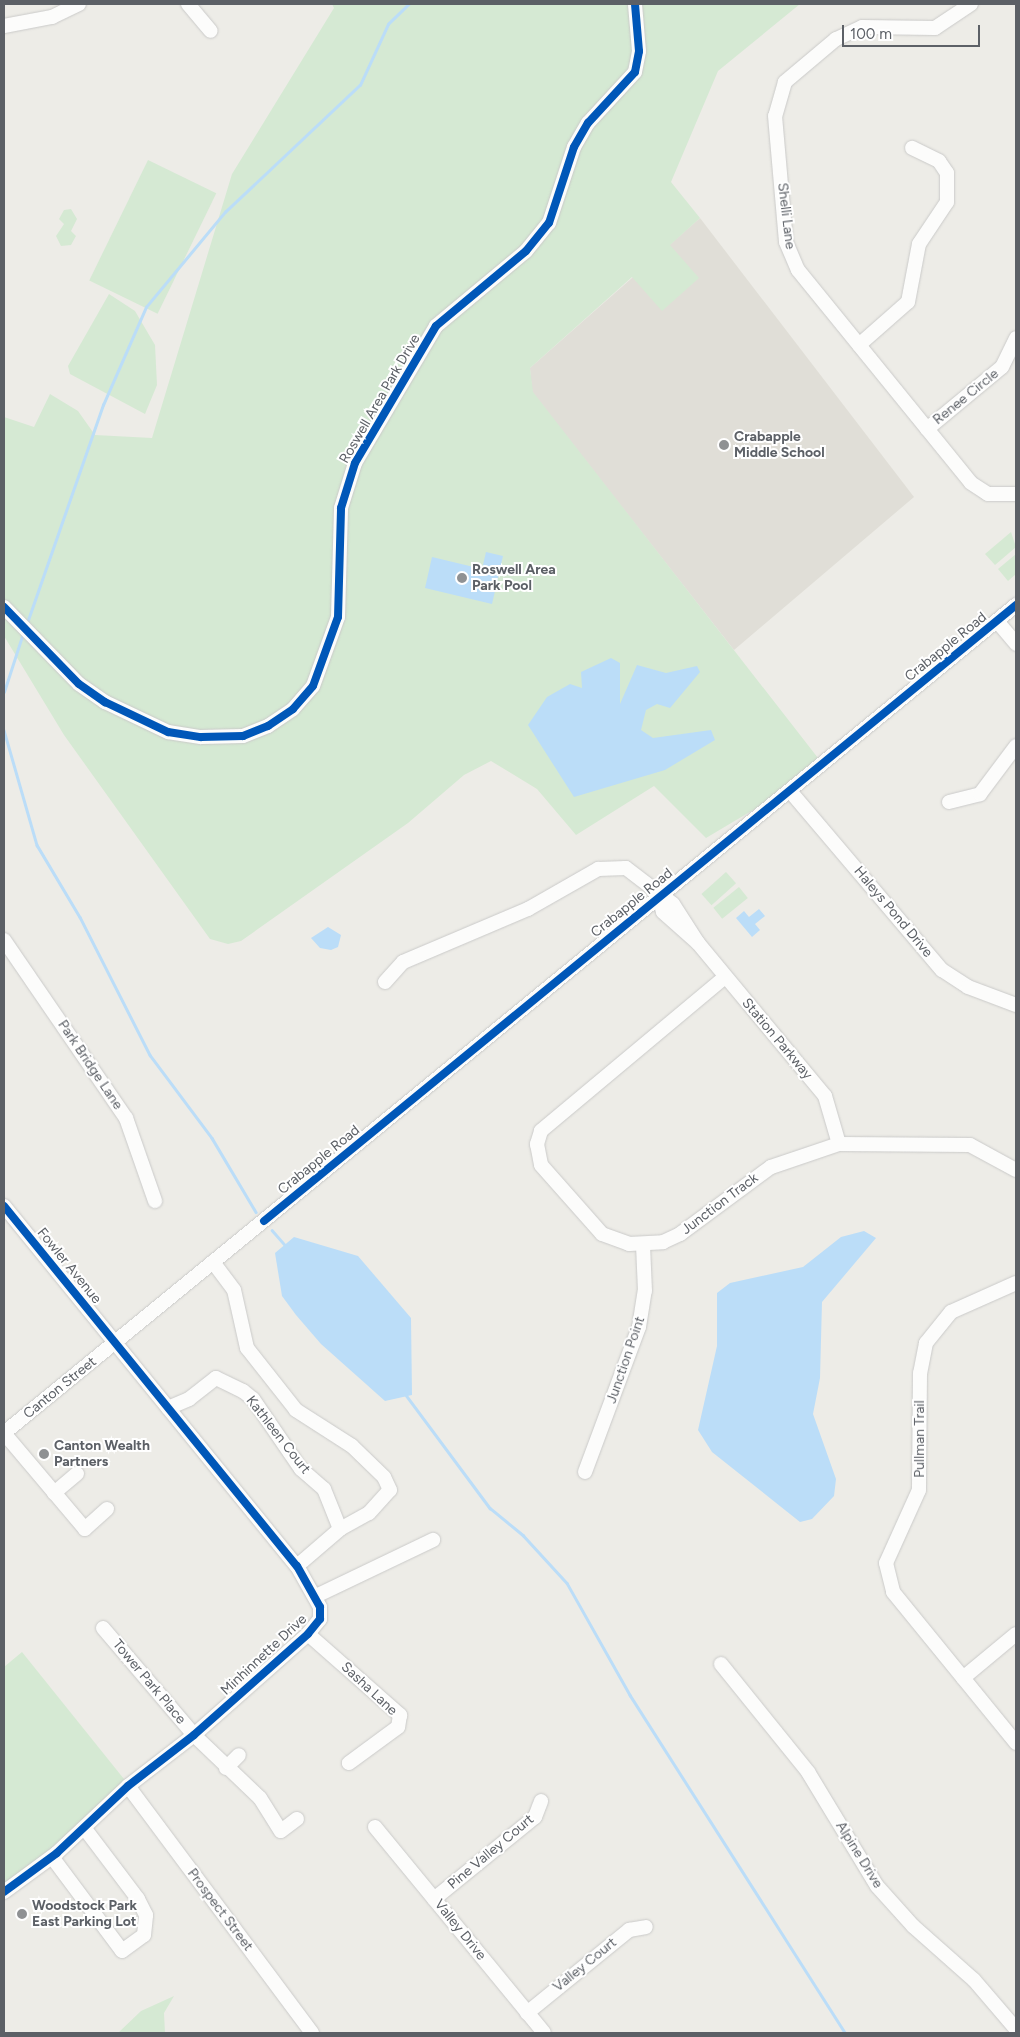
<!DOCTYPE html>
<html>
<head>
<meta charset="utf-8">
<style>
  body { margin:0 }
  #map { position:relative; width:1020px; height:2037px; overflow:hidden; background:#edece7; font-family:Figtree,sans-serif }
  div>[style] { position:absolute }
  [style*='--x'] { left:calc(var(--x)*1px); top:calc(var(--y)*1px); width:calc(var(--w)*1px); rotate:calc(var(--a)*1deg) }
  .education>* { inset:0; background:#e0ded7 }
  .green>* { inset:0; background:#d5e9d3; transform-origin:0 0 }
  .water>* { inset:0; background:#bbddf8 }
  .stream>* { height:2.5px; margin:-1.25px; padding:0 1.25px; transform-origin:1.25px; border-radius:1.25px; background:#bbddf8 }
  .roads { filter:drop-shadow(0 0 1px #cacac9) drop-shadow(0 0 1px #cacac9) }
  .minor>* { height:14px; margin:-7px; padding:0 7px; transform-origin:7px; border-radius:7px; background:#fcfcfb }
  .cycleway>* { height:8px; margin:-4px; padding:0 4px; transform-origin:4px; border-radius:4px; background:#0057b8 }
  .dots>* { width:14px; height:14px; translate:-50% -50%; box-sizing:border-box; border:2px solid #fff; border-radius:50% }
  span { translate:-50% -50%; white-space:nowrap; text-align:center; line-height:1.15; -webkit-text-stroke:4px #fff; paint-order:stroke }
  .street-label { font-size:14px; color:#5c6066 }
  .poi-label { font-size:14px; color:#5c6066; font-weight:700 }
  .left { translate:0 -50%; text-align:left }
  .frame { position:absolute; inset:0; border:5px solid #5c6066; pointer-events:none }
  .scale { position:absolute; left:842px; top:25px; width:138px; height:22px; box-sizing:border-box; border:2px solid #5c6066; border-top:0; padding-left:6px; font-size:15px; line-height:18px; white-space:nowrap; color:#5c6066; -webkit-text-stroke:4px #fff; paint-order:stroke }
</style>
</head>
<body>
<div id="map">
  <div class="education">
    <div style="clip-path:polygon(700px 218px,914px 497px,734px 650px,532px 392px,530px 368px)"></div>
  </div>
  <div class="green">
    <div style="clip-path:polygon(332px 4px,800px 4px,718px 71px,671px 182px,700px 218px,670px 245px,699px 278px,662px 311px,632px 277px,530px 368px,533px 392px,825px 767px,706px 838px,654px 786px,576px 835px,537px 789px,491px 761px,464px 775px,408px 823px,241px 941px,228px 944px,210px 939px,64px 735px,4px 636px,4px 417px,34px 427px,50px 394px,78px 411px,95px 435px,152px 438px,232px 174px,334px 8px)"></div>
    <div style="left:148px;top:160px;width:76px;height:134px;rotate:26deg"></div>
    <div style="clip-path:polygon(71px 209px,77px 219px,71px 231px,76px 236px,71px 245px,61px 246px,56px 236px,64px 224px,59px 219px,64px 210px)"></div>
    <div style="clip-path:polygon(109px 294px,135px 311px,155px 345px,157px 385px,145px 414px,70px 374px,68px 366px)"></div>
    <div style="clip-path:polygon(1011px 532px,1016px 547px,995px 565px,985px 554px)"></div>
    <div style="clip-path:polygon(1016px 554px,1016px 574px,1008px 581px,998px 569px)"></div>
    <div style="left:726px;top:872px;width:15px;height:33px;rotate:48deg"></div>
    <div style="left:739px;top:887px;width:14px;height:33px;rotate:51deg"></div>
    <div style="clip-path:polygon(22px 1652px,132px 1789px,4px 1889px,4px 1667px)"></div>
    <div style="clip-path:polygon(174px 1996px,164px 2013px,165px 2033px,118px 2033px,141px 2011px)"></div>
  </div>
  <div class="water">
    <div style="clip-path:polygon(486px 552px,503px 556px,492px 604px,425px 588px,432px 557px,482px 569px)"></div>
    <div style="clip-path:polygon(611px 658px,620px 663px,620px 704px,637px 665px,666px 673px,697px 666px,700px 672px,670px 708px,657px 704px,646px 710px,641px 730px,653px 738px,711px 730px,715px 740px,665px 770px,574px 797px,528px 725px,547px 697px,570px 684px,582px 688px,581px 672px)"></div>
    <div style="clip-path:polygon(759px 909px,765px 916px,755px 924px,760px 930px,752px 937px,736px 918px,744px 911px,749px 917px)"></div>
    <div style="clip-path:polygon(328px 927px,341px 935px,338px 947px,331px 950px,320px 948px,311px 938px)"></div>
    <div style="clip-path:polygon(864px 1231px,876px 1238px,822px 1302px,820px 1378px,813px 1414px,836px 1479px,834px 1496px,812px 1519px,800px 1522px,712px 1452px,698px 1430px,717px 1346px,717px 1293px,730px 1283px,803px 1267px,841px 1237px)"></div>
    <div style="clip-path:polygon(294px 1237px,358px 1256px,411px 1318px,412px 1395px,385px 1401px,321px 1344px,296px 1315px,282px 1296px,275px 1253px)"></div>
  </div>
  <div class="stream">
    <div style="--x:27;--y:623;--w:231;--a:-70.8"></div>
    <div style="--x:103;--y:405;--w:107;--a:-66.3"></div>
    <div style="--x:146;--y:307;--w:124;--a:-50.3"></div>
    <div style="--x:225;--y:212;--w:185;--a:-43.3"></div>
    <div style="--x:360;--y:85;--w:67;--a:-65.3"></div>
    <div style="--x:388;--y:24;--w:29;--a:-44"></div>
    <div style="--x:4;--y:692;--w:62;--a:-72.1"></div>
    <div style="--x:4;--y:730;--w:120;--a:74"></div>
    <div style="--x:37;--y:845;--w:84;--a:59.2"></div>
    <div style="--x:80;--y:917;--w:155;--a:63.1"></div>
    <div style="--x:150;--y:1055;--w:104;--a:53.2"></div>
    <div style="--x:212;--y:1138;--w:86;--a:59.3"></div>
    <div style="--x:272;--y:1230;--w:21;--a:49"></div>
    <div style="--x:406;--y:1395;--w:141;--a:53.4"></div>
    <div style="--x:490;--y:1508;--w:43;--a:39.3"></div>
    <div style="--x:523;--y:1535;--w:65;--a:47.5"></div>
    <div style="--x:567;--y:1583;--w:129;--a:60.6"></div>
    <div style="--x:630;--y:1695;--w:401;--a:57.5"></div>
  </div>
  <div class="roads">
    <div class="minor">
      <div style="--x:188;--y:4;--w:35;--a:50"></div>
      <div style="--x:971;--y:4;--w:43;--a:146.3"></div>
      <div style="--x:935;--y:28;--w:73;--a:-179.2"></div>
      <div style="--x:862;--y:27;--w:29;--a:155"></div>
      <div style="--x:836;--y:39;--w:67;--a:139.9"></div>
      <div style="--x:785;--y:82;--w:35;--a:106"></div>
      <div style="--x:775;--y:116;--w:126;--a:85"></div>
      <div style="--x:786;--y:242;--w:30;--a:67"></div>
      <div style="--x:798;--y:270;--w:274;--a:50.9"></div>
      <div style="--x:971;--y:483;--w:20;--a:33"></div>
      <div style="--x:988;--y:494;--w:28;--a:0"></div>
      <div style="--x:4;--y:26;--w:49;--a:-10.6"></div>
      <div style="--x:52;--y:17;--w:30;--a:-26"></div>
      <div style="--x:859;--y:345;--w:65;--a:-41.3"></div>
      <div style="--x:908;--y:302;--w:59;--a:-79.3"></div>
      <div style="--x:919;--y:244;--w:50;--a:-56.3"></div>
      <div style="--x:947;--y:202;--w:29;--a:-90"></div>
      <div style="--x:947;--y:173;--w:14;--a:-124"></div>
      <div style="--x:939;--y:161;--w:30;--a:-154"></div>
      <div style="--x:927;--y:429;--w:97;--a:-39.6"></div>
      <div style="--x:1002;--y:367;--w:32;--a:-64"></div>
      <div style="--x:4;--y:607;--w:107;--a:45.8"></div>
      <div style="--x:79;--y:684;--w:32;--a:35"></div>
      <div style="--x:105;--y:702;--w:70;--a:25.5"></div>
      <div style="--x:168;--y:732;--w:33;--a:9"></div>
      <div style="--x:201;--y:737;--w:42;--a:-1.4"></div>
      <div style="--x:243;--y:736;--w:27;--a:-22"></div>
      <div style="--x:268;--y:726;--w:30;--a:-34"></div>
      <div style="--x:293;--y:709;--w:30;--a:-49"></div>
      <div style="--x:313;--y:686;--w:73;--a:-70.1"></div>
      <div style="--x:338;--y:617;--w:109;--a:-88.4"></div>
      <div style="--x:341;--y:508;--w:47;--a:-72.7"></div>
      <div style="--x:355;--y:463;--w:159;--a:-59.4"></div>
      <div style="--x:436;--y:326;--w:117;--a:-39.8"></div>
      <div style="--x:526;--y:251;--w:36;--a:-51"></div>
      <div style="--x:549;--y:223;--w:80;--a:-71.8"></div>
      <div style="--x:574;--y:147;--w:28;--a:-60"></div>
      <div style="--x:588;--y:123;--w:69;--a:-47.3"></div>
      <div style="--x:635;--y:72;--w:21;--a:-79"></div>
      <div style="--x:639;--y:51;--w:47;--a:-94.9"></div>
      <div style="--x:997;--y:621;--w:30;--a:50"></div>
      <div style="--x:790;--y:791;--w:235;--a:49.7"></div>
      <div style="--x:942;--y:970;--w:31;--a:33"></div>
      <div style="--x:968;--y:987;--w:51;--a:20.6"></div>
      <div style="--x:949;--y:802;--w:32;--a:-14"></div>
      <div style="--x:980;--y:794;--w:60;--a:-53.1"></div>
      <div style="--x:659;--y:896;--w:16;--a:76"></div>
      <div style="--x:663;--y:912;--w:47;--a:41.5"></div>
      <div style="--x:4;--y:940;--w:216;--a:55.6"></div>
      <div style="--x:126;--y:1118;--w:88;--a:70.7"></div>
      <div style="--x:725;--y:977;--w:240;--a:140.1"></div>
      <div style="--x:541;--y:1131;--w:14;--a:107"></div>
      <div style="--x:537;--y:1144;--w:21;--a:79"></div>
      <div style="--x:541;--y:1165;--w:92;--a:48.5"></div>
      <div style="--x:602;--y:1234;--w:29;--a:20"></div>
      <div style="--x:629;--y:1244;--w:34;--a:-3"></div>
      <div style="--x:663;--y:1242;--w:19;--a:-25"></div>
      <div style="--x:680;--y:1234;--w:113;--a:-36.4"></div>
      <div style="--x:771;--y:1167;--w:72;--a:-18.7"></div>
      <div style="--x:839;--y:1144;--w:131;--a:0.4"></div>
      <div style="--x:970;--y:1145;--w:52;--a:28.5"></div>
      <div style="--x:385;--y:982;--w:27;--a:-48"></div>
      <div style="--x:403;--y:962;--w:136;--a:-23"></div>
      <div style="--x:528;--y:909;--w:81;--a:-29.7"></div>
      <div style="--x:598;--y:869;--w:28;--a:-2"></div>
      <div style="--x:626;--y:868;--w:59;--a:37.5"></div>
      <div style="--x:673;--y:904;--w:46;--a:57.3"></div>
      <div style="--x:698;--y:943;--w:199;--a:50.3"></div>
      <div style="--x:825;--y:1096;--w:50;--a:73.7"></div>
      <div style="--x:4;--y:1206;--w:464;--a:50.9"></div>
      <div style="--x:297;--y:1566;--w:47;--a:60.7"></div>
      <div style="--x:320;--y:1607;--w:12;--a:90"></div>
      <div style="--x:320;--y:1619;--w:19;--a:129"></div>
      <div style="--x:308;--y:1634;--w:152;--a:138.5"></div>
      <div style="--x:194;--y:1735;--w:83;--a:142.3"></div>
      <div style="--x:128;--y:1786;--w:98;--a:136.7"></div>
      <div style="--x:57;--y:1853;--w:66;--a:143.7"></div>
      <div style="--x:1016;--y:1283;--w:71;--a:156"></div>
      <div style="--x:951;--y:1312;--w:40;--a:129"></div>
      <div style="--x:926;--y:1343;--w:31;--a:101"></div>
      <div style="--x:920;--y:1373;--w:117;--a:90.5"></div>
      <div style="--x:919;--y:1490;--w:80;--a:114.3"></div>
      <div style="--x:886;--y:1563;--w:30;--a:76"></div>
      <div style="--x:893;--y:1592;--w:195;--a:50.8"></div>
      <div style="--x:168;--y:1408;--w:23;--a:-23"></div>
      <div style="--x:189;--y:1399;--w:34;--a:-38"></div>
      <div style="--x:216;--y:1378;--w:30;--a:26"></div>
      <div style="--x:243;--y:1391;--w:13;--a:39"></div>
      <div style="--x:253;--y:1399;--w:85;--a:55.6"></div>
      <div style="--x:301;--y:1469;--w:30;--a:41"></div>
      <div style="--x:324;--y:1489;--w:43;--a:68.2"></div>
      <div style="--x:340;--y:1529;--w:33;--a:-29"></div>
      <div style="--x:369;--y:1513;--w:31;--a:-48"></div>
      <div style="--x:390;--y:1490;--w:14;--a:-115"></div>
      <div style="--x:384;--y:1477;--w:45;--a:-135.9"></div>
      <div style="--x:352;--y:1446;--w:67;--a:-147.3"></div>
      <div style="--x:296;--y:1410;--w:79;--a:-128.3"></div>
      <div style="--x:247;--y:1348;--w:59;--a:-102.6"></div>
      <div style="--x:234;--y:1290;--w:35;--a:-127"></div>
      <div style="--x:585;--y:1472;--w:155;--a:-69.6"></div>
      <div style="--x:639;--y:1327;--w:36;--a:-81"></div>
      <div style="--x:645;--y:1291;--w:46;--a:-92.5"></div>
      <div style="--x:54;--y:1493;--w:30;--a:-40"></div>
      <div style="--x:107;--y:1509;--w:30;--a:138"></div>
      <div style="--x:85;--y:1529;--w:126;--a:-130.2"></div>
      <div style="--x:4;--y:1433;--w:1308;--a:-39.29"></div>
      <div style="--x:297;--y:1566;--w:57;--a:-40.7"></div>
      <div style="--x:316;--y:1596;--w:130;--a:-25.6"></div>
      <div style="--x:103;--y:1628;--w:140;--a:49.6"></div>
      <div style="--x:194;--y:1735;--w:91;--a:43.7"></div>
      <div style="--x:260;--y:1798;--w:39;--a:58"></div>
      <div style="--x:281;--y:1831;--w:20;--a:-37"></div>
      <div style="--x:308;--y:1634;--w:123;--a:41.4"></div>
      <div style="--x:400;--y:1715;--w:12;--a:99"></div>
      <div style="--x:398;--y:1727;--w:61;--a:143.7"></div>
      <div style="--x:721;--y:1664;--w:139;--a:51.1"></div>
      <div style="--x:808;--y:1772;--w:133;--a:58.8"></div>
      <div style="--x:877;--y:1886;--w:54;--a:48"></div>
      <div style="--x:913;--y:1926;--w:81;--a:41.5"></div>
      <div style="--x:974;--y:1980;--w:65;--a:49.4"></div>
      <div style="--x:963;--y:1678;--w:69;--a:-39.7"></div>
      <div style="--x:226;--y:1768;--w:18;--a:-45"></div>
      <div style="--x:128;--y:1786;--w:308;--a:53.3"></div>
      <div style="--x:375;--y:1827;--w:266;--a:50.6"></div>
      <div style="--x:52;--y:1857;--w:117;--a:53.3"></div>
      <div style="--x:122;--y:1951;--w:27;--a:-36"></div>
      <div style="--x:144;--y:1935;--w:20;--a:-84"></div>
      <div style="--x:146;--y:1915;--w:18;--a:-117"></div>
      <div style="--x:138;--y:1899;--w:88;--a:-127.1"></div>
      <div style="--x:434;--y:1899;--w:130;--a:-39.1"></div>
      <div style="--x:535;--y:1817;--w:17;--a:-69"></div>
      <div style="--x:527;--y:2013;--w:132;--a:-39.1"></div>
      <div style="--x:629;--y:1930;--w:17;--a:-10"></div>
    </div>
  </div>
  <div class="cycleway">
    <div style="--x:4;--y:607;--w:107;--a:45.8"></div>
    <div style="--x:79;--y:684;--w:32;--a:35"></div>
    <div style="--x:105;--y:702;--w:70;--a:25.5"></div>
    <div style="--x:168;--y:732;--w:33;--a:9"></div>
    <div style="--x:201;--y:737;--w:42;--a:-1.4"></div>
    <div style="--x:243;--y:736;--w:27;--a:-22"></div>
    <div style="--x:268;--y:726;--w:30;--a:-34"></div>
    <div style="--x:293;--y:709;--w:30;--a:-49"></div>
    <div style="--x:313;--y:686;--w:73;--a:-70.1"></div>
    <div style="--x:338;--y:617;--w:109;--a:-88.4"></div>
    <div style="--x:341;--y:508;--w:47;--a:-72.7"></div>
    <div style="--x:355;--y:463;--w:159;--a:-59.4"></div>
    <div style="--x:436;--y:326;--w:117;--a:-39.8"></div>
    <div style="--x:526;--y:251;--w:36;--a:-51"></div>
    <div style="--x:549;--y:223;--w:80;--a:-71.8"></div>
    <div style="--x:574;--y:147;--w:28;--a:-60"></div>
    <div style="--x:588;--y:123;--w:69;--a:-47.3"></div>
    <div style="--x:635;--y:72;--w:21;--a:-79"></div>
    <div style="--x:639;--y:51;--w:47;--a:-94.9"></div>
    <div style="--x:4;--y:1206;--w:464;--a:50.9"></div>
    <div style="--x:297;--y:1566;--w:47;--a:60.7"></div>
    <div style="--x:320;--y:1607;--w:12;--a:90"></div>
    <div style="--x:320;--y:1619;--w:19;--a:129"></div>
    <div style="--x:308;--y:1634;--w:152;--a:138.5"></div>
    <div style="--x:194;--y:1735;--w:83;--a:142.3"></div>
    <div style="--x:128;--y:1786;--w:98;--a:136.7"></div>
    <div style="--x:57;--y:1853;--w:66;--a:143.7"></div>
    <div style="--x:264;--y:1221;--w:972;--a:-39.32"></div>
  </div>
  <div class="dots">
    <div style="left:724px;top:445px;background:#8f9193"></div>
    <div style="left:462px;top:578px;background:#8f9193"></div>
    <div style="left:44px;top:1454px;background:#8f9193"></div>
    <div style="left:22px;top:1914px;background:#8f9193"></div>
  </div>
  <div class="street-label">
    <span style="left:786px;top:216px;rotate:83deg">Shelli Lane</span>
    <span style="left:966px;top:397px;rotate:-39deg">Renee Circle</span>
    <span style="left:380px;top:399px;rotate:-60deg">Roswell Area Park Drive</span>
    <span style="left:946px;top:647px;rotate:-39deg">Crabapple Road</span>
    <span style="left:632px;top:903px;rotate:-39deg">Crabapple Road</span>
    <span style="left:893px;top:912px;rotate:50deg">Haleys Pond Drive</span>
    <span style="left:777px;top:1039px;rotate:50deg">Station Parkway</span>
    <span style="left:90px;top:1065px;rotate:56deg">Park Bridge Lane</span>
    <span style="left:319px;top:1160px;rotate:-39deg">Crabapple Road</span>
    <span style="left:720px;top:1204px;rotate:-37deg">Junction Track</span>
    <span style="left:69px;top:1266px;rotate:51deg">Fowler Avenue</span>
    <span style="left:626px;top:1360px;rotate:-71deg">Junction Point</span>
    <span style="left:60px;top:1388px;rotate:-39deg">Canton Street</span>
    <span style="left:278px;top:1435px;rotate:52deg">Kathleen Court</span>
    <span style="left:920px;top:1439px;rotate:-90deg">Pullman Trail</span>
    <span style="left:264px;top:1655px;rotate:-43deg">Minhinnette Drive</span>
    <span style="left:149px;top:1682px;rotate:50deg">Tower Park Place</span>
    <span style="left:369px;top:1689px;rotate:43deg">Sasha Lane</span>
    <span style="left:491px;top:1852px;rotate:-40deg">Pine Valley Court</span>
    <span style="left:859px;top:1855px;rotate:58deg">Alpine Drive</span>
    <span style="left:220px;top:1910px;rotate:53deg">Prospect Street</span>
    <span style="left:460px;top:1930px;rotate:51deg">Valley Drive</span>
    <span style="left:585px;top:1965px;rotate:-39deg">Valley Court</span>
  </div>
  <div class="poi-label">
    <span class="left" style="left:734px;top:445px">Crabapple<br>Middle School</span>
    <span class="left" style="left:472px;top:578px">Roswell Area<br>Park Pool</span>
    <span class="left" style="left:54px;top:1454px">Canton Wealth<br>Partners</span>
    <span class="left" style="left:32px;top:1914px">Woodstock Park<br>East Parking Lot</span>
  </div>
  <div class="frame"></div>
  <div class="scale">100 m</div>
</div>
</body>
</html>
